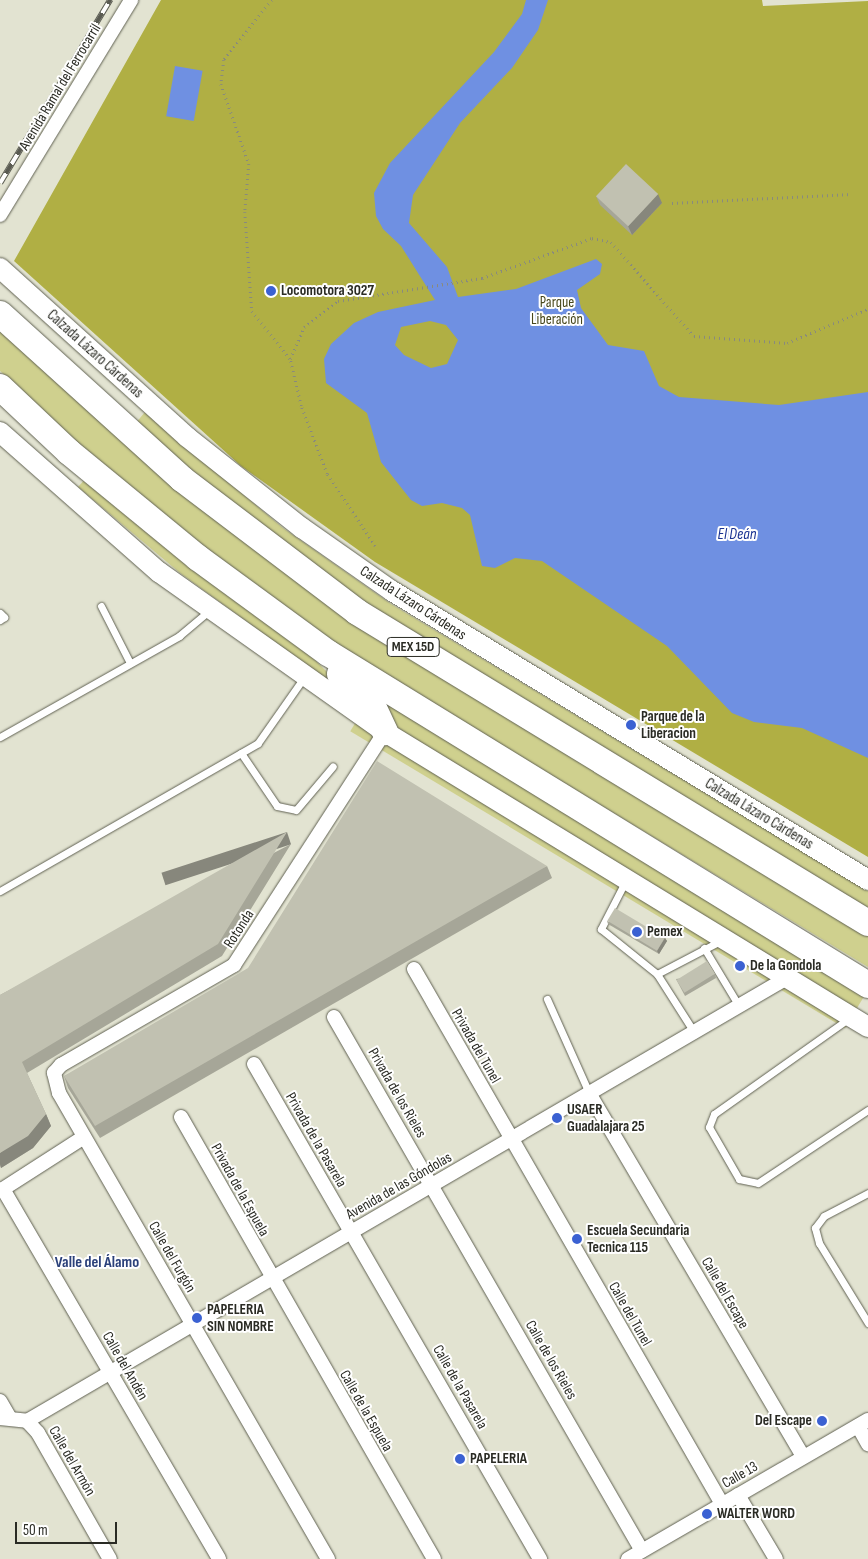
<!DOCTYPE html>
<html>
<head>
<meta charset="utf-8">
<style>
  body { margin:0 }
  #map { position:relative; width:868px; height:1559px; overflow:hidden; background:#e2e3d1; font-family:"Sofia Sans Condensed",sans-serif }
  div>[style] { position:absolute }
  [style*='--x'] { left:calc(var(--x)*1px); top:calc(var(--y)*1px); width:calc(var(--w)*1px); rotate:calc(var(--a)*1deg) }
  .green>* { inset:0; background:#cfd08e; transform-origin:0 0 }
  .forest>* { inset:0; background:#b0af44 }
  .water>* { inset:0; background:#6f90e2; transform-origin:0 0 }
  .path>* { height:2.5px; margin-top:-1.25px; transform-origin:0; background:repeating-linear-gradient(90deg,#898a7d 0 1px,transparent 0 5px) }
  .roads { filter:drop-shadow(0 0 1px #606152) drop-shadow(0 0 1px #606152) }
  .service>* { height:7px; margin:-3.5px; padding:0 3.5px; transform-origin:3.5px; border-radius:3.5px; background:#fff }
  .minor>* { height:14px; margin:-7px; padding:0 7px; transform-origin:7px; border-radius:7px; background:#fff }
  .secondary>* { height:20px; margin:-10px; padding:0 10px; transform-origin:10px; border-radius:10px; background:#fff }
  .motorway>* { height:26px; margin:-13px; padding:0 13px; transform-origin:13px; border-radius:13px; background:#fff }
  .rail>* { height:5.5px; margin-top:-2.75px; transform-origin:0; background:repeating-linear-gradient(90deg,#fff 0 11px,#5a5b52 0 22px); box-sizing:border-box; border-block:1px solid #5a5b52 }
  .wall>* { inset:0; background:#a6a698 }
  .shaded-wall>* { inset:0; background:#87877c; transform-origin:0 0 }
  .building>* { inset:0; background:#c1c1b1; transform-origin:0 0 }
  .dots>* { width:14px; height:14px; translate:-50% -50%; box-sizing:border-box; border:2px solid #fff; border-radius:50% }
  span { translate:-50% -50%; white-space:nowrap; text-align:center; line-height:1.15; -webkit-text-stroke:4px #fff; paint-order:stroke }
  .shield-label span { padding:1px 4px; background:#fff; border:1px solid; border-radius:4px; -webkit-text-stroke-width:0 }
  .shield-label { font-size:14px; color:#2a2b24; font-weight:700 }
  .street-label { font-size:15px; color:#2a2b24 }
  .poi-label { font-size:15px; color:#2a2b24; font-weight:700 }
  .left { translate:0 -50%; text-align:left }
  .right { translate:-100% -50%; text-align:right }
  .park-label { font-size:15px; color:#48481c }
  .water-label { font-size:16px; color:#193291; font-style:italic }
  .neighbourhood-label { font-size:16px; color:#2b417a; font-weight:700 }
  .scale { position:absolute; left:15px; top:1522px; width:102px; height:22px; box-sizing:border-box; border:2px solid #2a2b24; border-top:0; padding-left:6px; font-size:15px; line-height:18px; white-space:nowrap; color:#2a2b24; -webkit-text-stroke:4px #fff; paint-order:stroke }
</style>
</head>
<body>
<div id="map">
  <div class="green">
    <div style="clip-path:polygon(0 330px,147px 464px,868px 932px,868px 967px,359px 659px,241px 578px,126px 488px,0 371px)"></div>
    <div style="clip-path:polygon(145px 412px,283px 528px,391px 604px,868px 891px,868px 909px,384px 617px,276px 538px,135px 424px)"></div>
    <div style="clip-path:polygon(87px 477px,285px 631px,359px 703px,180px 573px,78px 487px)"></div>
    <div style="left:375px;top:690px;width:577px;height:48px;rotate:31deg"></div>
  </div>
  <div class="forest">
    <div style="clip-path:polygon(161px 0,762px 0,763px 6px,868px 1px,868px 857px,375px 562px,241px 466px,14px 261px)"></div>
  </div>
  <div class="water">
    <div style="clip-path:polygon(evenodd,526px 0,548px 0,538px 30px,512px 68px,460px 123px,413px 195px,409px 223px,447px 267px,458px 297px,516px 289px,596px 259px,602px 264px,600px 274px,577px 290px,581px 308px,608px 345px,644px 351px,659px 386px,679px 397px,779px 405px,868px 392px,868px 758px,802px 728px,754px 722px,732px 713px,667px 646px,542px 561px,515px 558px,495px 568px,482px 566px,470px 515px,462px 508px,442px 503px,422px 506px,411px 500px,381px 462px,367px 413px,326px 383px,324px 359px,331px 344px,354px 323px,378px 312px,435px 300px,401px 246px,383px 229px,376px 216px,374px 193px,390px 163px,494px 52px,522px 14px,526px 0,430px 321px,446px 325px,458px 340px,447px 364px,431px 368px,404px 355px,395px 345px,401px 327px,430px 321px)"></div>
    <div style="left:175px;top:66px;width:28px;height:51px;rotate:10deg"></div>
  </div>
  <div class="path">
    <div style="--x:272;--y:0;--w:77;--a:128.7"></div>
    <div style="--x:224;--y:60;--w:24;--a:97"></div>
    <div style="--x:221;--y:84;--w:85;--a:70.7"></div>
    <div style="--x:249;--y:164;--w:48;--a:94.8"></div>
    <div style="--x:245;--y:212;--w:99;--a:86"></div>
    <div style="--x:252;--y:311;--w:61;--a:51.6"></div>
    <div style="--x:672;--y:203;--w:180;--a:-2.9"></div>
    <div style="--x:375;--y:546;--w:87;--a:-123.7"></div>
    <div style="--x:327;--y:474;--w:73;--a:-110.9"></div>
    <div style="--x:301;--y:406;--w:48;--a:-103.2"></div>
    <div style="--x:290;--y:359;--w:35;--a:-66"></div>
    <div style="--x:304;--y:327;--w:43;--a:-37.4"></div>
    <div style="--x:338;--y:301;--w:146;--a:-9.1"></div>
    <div style="--x:482;--y:278;--w:117;--a:-20"></div>
    <div style="--x:592;--y:238;--w:19;--a:12"></div>
    <div style="--x:611;--y:242;--w:125;--a:48.6"></div>
    <div style="--x:694;--y:336;--w:93;--a:4.3"></div>
    <div style="--x:787;--y:343;--w:88;--a:-22.8"></div>
  </div>
  <div class="roads">
    <div class="service">
      <div style="--x:101;--y:606;--w:64;--a:63"></div>
      <div style="--x:0;--y:613;--w:6;--a:45"></div>
      <div style="--x:4;--y:617;--w:5;--a:143"></div>
      <div style="--x:0;--y:737;--w:206;--a:-29.4"></div>
      <div style="--x:179;--y:636;--w:39;--a:-40"></div>
      <div style="--x:241;--y:753;--w:64;--a:55.8"></div>
      <div style="--x:277;--y:806;--w:19;--a:12"></div>
      <div style="--x:296;--y:810;--w:57;--a:-49.9"></div>
      <div style="--x:625;--y:882;--w:53;--a:117.1"></div>
      <div style="--x:601;--y:929;--w:72;--a:38.8"></div>
      <div style="--x:0;--y:891;--w:297;--a:-29.8"></div>
      <div style="--x:258;--y:743;--w:82;--a:-55"></div>
      <div style="--x:704;--y:948;--w:68;--a:58.9"></div>
      <div style="--x:547;--y:999;--w:103;--a:65.9"></div>
      <div style="--x:848;--y:1019;--w:164;--a:144.7"></div>
      <div style="--x:714;--y:1114;--w:14;--a:111"></div>
      <div style="--x:709;--y:1127;--w:60;--a:60"></div>
      <div style="--x:739;--y:1179;--w:19;--a:12"></div>
      <div style="--x:758;--y:1183;--w:132;--a:-33.6"></div>
      <div style="--x:694;--y:1032;--w:69;--a:-122.5"></div>
      <div style="--x:657;--y:974;--w:71;--a:-27.6"></div>
      <div style="--x:868;--y:1193;--w:50;--a:152.4"></div>
      <div style="--x:824;--y:1216;--w:15;--a:127"></div>
      <div style="--x:815;--y:1228;--w:16;--a:75"></div>
      <div style="--x:819;--y:1243;--w:94;--a:58.5"></div>
    </div>
    <div class="minor">
      <div style="--x:0;--y:215;--w:252;--a:-58.6"></div>
      <div style="--x:414;--y:969;--w:617;--a:60.07"></div>
      <div style="--x:334;--y:1017;--w:616;--a:60.02"></div>
      <div style="--x:254;--y:1064;--w:572;--a:59.98"></div>
      <div style="--x:589;--y:1093;--w:422;--a:59.5"></div>
      <div style="--x:181;--y:1117;--w:509;--a:60.21"></div>
      <div style="--x:84;--y:1137;--w:96;--a:147.3"></div>
      <div style="--x:3;--y:1189;--w:428;--a:59.7"></div>
      <div style="--x:0;--y:1401;--w:20;--a:60"></div>
      <div style="--x:0;--y:1418;--w:27;--a:6"></div>
      <div style="--x:27;--y:1421;--w:16;--a:47"></div>
      <div style="--x:38;--y:1433;--w:145;--a:60.3"></div>
      <div style="--x:27;--y:1421;--w:880;--a:-30.24"></div>
      <div style="--x:858;--y:1426;--w:21;--a:61"></div>
      <div style="--x:738;--y:1495;--w:74;--a:59.3"></div>
      <div style="--x:328;--y:1559;--w:538;--a:-120"></div>
      <div style="--x:59;--y:1093;--w:21;--a:-104"></div>
      <div style="--x:54;--y:1073;--w:11;--a:-49"></div>
      <div style="--x:61;--y:1065;--w:200;--a:-30"></div>
      <div style="--x:234;--y:965;--w:278;--a:-57.1"></div>
      <div style="--x:628;--y:1559;--w:277;--a:-30.1"></div>
    </div>
    <div class="secondary">
      <div style="--x:0;--y:268;--w:252;--a:42.1"></div>
      <div style="--x:187;--y:437;--w:147;--a:38.4"></div>
      <div style="--x:302;--y:528;--w:110;--a:35"></div>
      <div style="--x:392;--y:591;--w:557;--a:31.26"></div>
      <div style="--x:0;--y:432;--w:212;--a:41.4"></div>
      <div style="--x:159;--y:572;--w:277;--a:35.3"></div>
      <div style="--x:385;--y:732;--w:566;--a:31.42"></div>
    </div>
    <div class="motorway">
      <div style="--x:0;--y:314;--w:246;--a:42.2"></div>
      <div style="--x:182;--y:479;--w:220;--a:37.2"></div>
      <div style="--x:357;--y:612;--w:598;--a:31.33"></div>
      <div style="--x:0;--y:387;--w:95;--a:43.3"></div>
      <div style="--x:69;--y:452;--w:167;--a:39.4"></div>
      <div style="--x:198;--y:558;--w:161;--a:36.2"></div>
      <div style="--x:328;--y:653;--w:634;--a:31.58"></div>
      <div style="--x:340;--y:674;--w:44;--a:43.2"></div>
      <div style="--x:372;--y:704;--w:31;--a:65"></div>
    </div>
  </div>
  <div class="rail">
    <div style="--x:0;--y:183;--w:214;--a:-59"></div>
  </div>
  <div class="wall">
    <div style="clip-path:polygon(596px 196px,662px 203px,632px 235px,600px 205px)"></div>
    <div style="clip-path:polygon(291px 844px,222px 956px,27px 1073px,46px 1114px,51px 1126px,33px 1148px,1px 1168px,0 1165px,0 995px)"></div>
    <div style="clip-path:polygon(547px 866px,552px 878px,100px 1138px,68px 1088px,64px 1076px)"></div>
    <div style="clip-path:polygon(607px 921px,665px 938px,667px 941px,659px 954px,608px 924px)"></div>
    <div style="clip-path:polygon(715px 974px,716px 978px,685px 996px,676px 979px)"></div>
  </div>
  <div class="shaded-wall">
    <div style="clip-path:polygon(658px 194px,662px 203px,632px 235px,628px 226px)"></div>
    <div style="left:287px;top:832px;width:13px;height:132px;rotate:72deg"></div>
    <div style="clip-path:polygon(665px 938px,667px 941px,659px 954px,657px 951px)"></div>
    <div style="clip-path:polygon(46px 1114px,51px 1126px,33px 1148px,1px 1168px,0 1164px,0 1153px)"></div>
  </div>
  <div class="building">
    <div style="left:626px;top:164px;width:44px;height:44px;rotate:43deg"></div>
    <div style="clip-path:polygon(377px 761px,547px 866px,95px 1126px,64px 1076px,248px 968px)"></div>
    <div style="clip-path:polygon(287px 832px,218px 944px,22px 1062px,46px 1114px,28px 1136px,0 1153px,0 995px)"></div>
    <div style="left:615px;top:908px;width:58px;height:15px;rotate:31deg"></div>
    <div style="left:707px;top:961px;width:15px;height:36px;rotate:58deg"></div>
  </div>
  <div class="dots">
    <div style="left:271px;top:291px;background:#3b61d2"></div>
    <div style="left:631px;top:725px;background:#3b61d2"></div>
    <div style="left:637px;top:932px;background:#3b61d2"></div>
    <div style="left:740px;top:966px;background:#3b61d2"></div>
    <div style="left:557px;top:1118px;background:#3b61d2"></div>
    <div style="left:577px;top:1239px;background:#3b61d2"></div>
    <div style="left:197px;top:1318px;background:#3b61d2"></div>
    <div style="left:822px;top:1421px;background:#3b61d2"></div>
    <div style="left:460px;top:1459px;background:#3b61d2"></div>
    <div style="left:707px;top:1514px;background:#3b61d2"></div>
  </div>
  <div class="shield-label">
    <span style="left:413px;top:647px">MEX 15D</span>
  </div>
  <div class="street-label">
    <span style="left:60px;top:87px;rotate:-59deg">Avenida Ramal del Ferrocarril</span>
    <span style="left:95px;top:354px;rotate:42deg">Calzada Lázaro Cárdenas</span>
    <span style="left:413px;top:603px;rotate:33deg">Calzada Lázaro Cárdenas</span>
    <span style="left:759px;top:814px;rotate:31deg">Calzada Lázaro Cárdenas</span>
    <span style="left:239px;top:929px;rotate:-57deg">Rotonda</span>
    <span style="left:476px;top:1046px;rotate:60deg">Privada del Tunel</span>
    <span style="left:397px;top:1093px;rotate:60deg">Privada de los Rieles</span>
    <span style="left:316px;top:1140px;rotate:60deg">Privada de la Pasarela</span>
    <span style="left:399px;top:1186px;rotate:-30deg">Avenida de las Góndolas</span>
    <span style="left:240px;top:1190px;rotate:61deg">Privada de la Espuela</span>
    <span style="left:172px;top:1257px;rotate:60deg">Calle del Furgón</span>
    <span style="left:725px;top:1293px;rotate:60deg">Calle del Escape</span>
    <span style="left:630px;top:1314px;rotate:60deg">Calle del Tunel</span>
    <span style="left:551px;top:1360px;rotate:60deg">Calle de los Rieles</span>
    <span style="left:125px;top:1366px;rotate:60deg">Calle del Andén</span>
    <span style="left:460px;top:1387px;rotate:60deg">Calle de la Pasarela</span>
    <span style="left:366px;top:1411px;rotate:60deg">Calle de la Espuela</span>
    <span style="left:72px;top:1461px;rotate:60deg">Calle del Armón</span>
    <span style="left:740px;top:1475px;rotate:-30deg">Calle 13</span>
  </div>
  <div class="poi-label">
    <span class="left" style="left:281px;top:291px">Locomotora 3027</span>
    <span class="left" style="left:641px;top:725px">Parque de la<br>Liberacion</span>
    <span class="left" style="left:647px;top:932px">Pemex</span>
    <span class="left" style="left:750px;top:966px">De la Gondola</span>
    <span class="left" style="left:567px;top:1118px">USAER<br>Guadalajara 25</span>
    <span class="left" style="left:587px;top:1239px">Escuela Secundaria<br>Tecnica 115</span>
    <span class="left" style="left:207px;top:1318px">PAPELERIA<br>SIN NOMBRE</span>
    <span class="right" style="left:812px;top:1421px">Del Escape</span>
    <span class="left" style="left:470px;top:1459px">PAPELERIA</span>
    <span class="left" style="left:717px;top:1514px">WALTER WORD</span>
  </div>
  <div class="park-label">
    <span style="left:557px;top:311px">Parque<br>Liberación</span>
  </div>
  <div class="water-label">
    <span style="left:737px;top:535px">El Deán</span>
  </div>
  <div class="neighbourhood-label">
    <span style="left:97px;top:1263px">Valle del Álamo</span>
  </div>
  <div class="scale">50 m</div>
</div>
</body>
</html>
